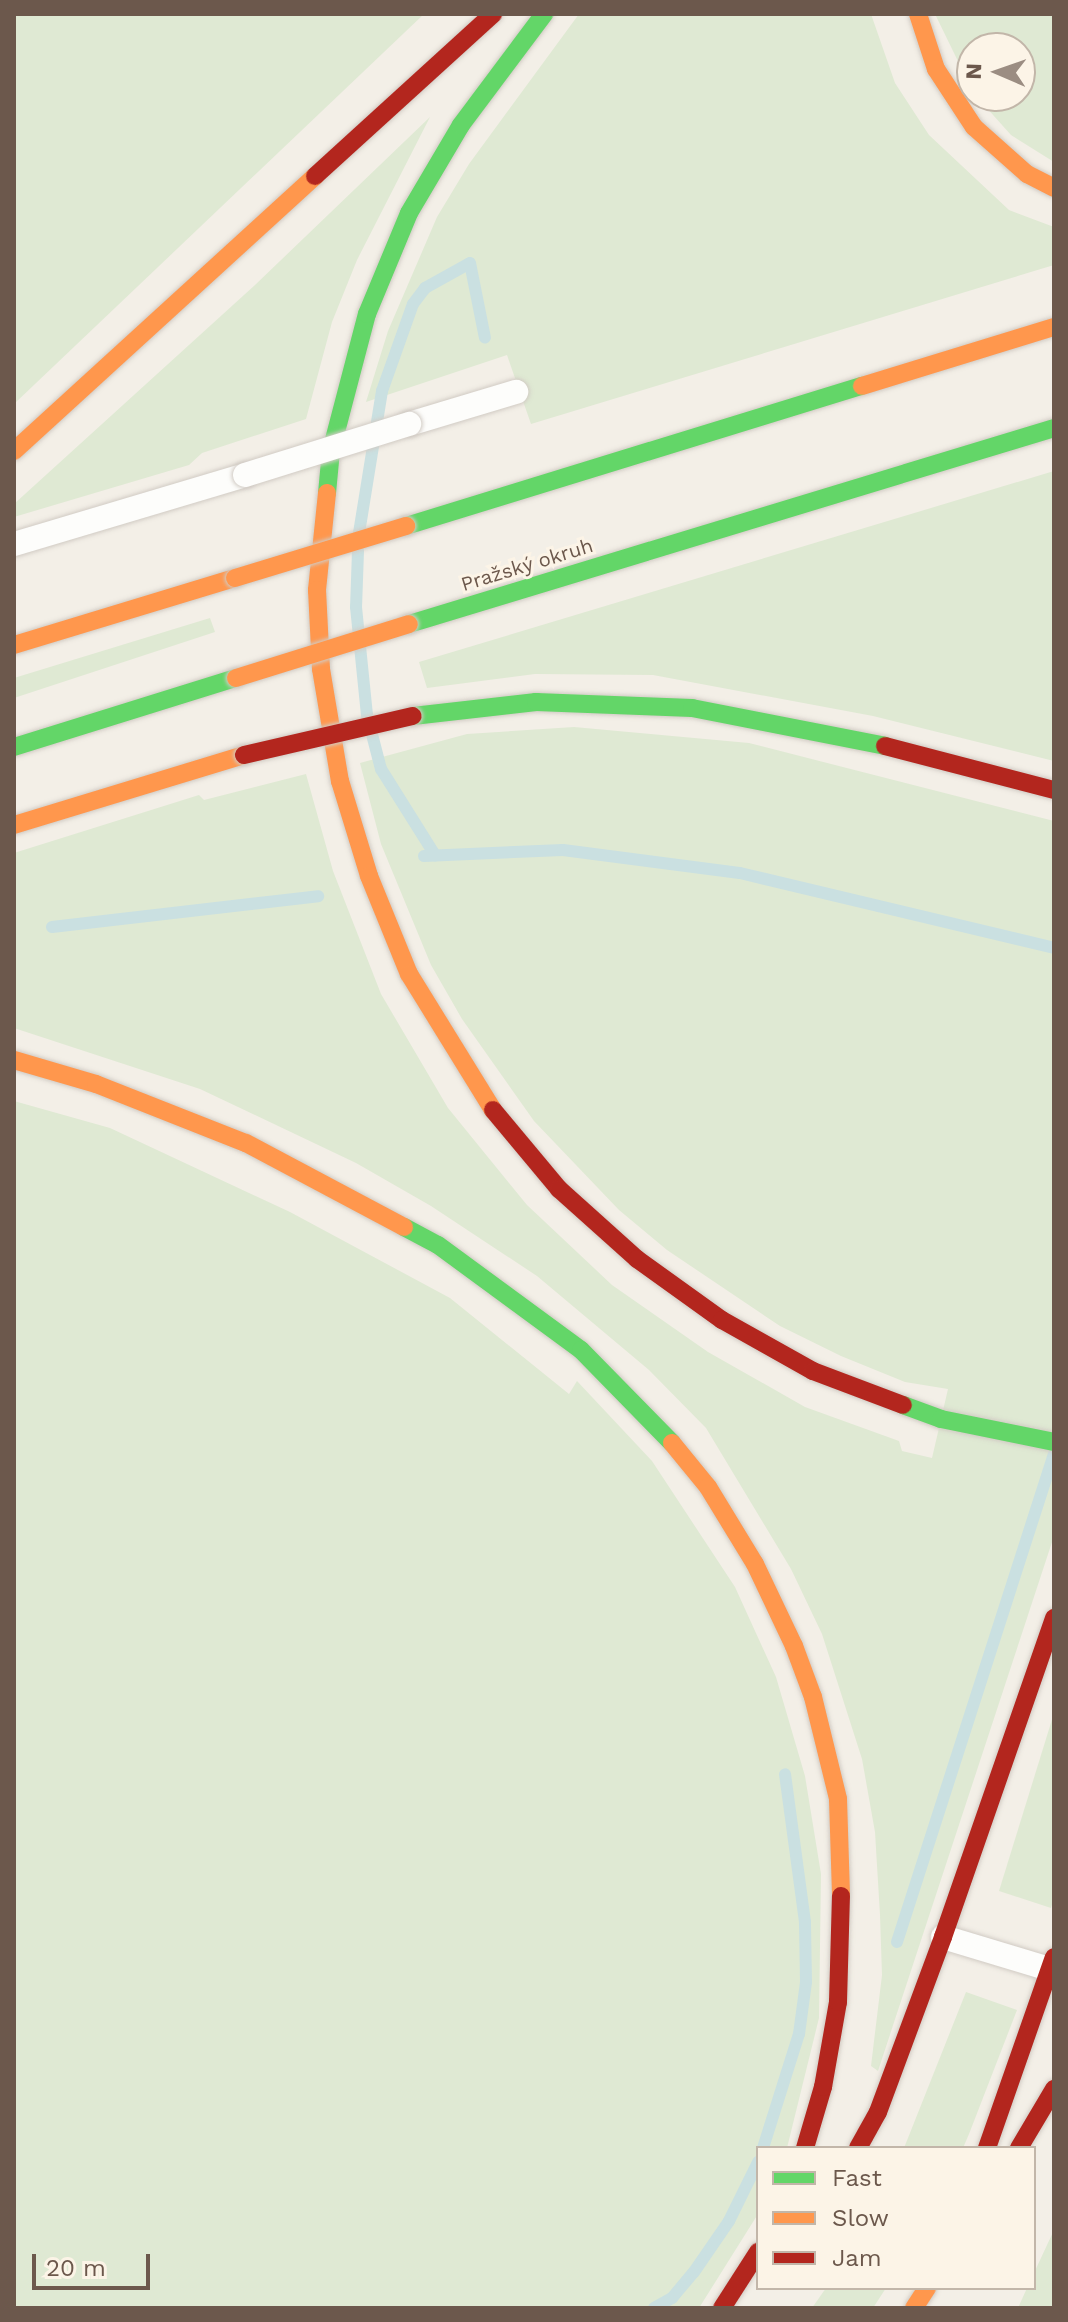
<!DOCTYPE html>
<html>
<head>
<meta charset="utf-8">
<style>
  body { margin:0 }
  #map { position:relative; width:1068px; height:2322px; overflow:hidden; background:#f3efe7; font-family:"Work Sans",sans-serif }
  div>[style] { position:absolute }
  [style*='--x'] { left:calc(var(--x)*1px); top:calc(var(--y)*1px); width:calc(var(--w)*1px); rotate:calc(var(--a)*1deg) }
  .green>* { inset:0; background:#dfe9d3 }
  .stream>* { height:12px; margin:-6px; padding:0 6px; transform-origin:6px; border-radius:6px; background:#cae0e1 }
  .roads { filter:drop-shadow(0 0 2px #d1cbc4) drop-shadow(0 0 2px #d1cbc4) }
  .lane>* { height:24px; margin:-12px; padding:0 12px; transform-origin:12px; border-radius:12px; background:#fdfdfb }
  .fast>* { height:18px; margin:-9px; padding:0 9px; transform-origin:9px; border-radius:9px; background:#63d668 }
  .slow>* { height:18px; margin:-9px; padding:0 9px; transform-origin:9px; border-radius:9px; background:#ff974d }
  .jam>* { height:18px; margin:-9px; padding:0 9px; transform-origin:9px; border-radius:9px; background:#b3261e }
  .bridges { filter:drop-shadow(0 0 2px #d1cbc4) drop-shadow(0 0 2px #d1cbc4) }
  .lane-bridge>* { height:24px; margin:-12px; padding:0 12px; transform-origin:12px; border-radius:12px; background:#fdfdfb }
  .slow-bridge>* { height:18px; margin:-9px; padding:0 9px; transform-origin:9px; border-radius:9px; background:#ff974d }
  .jam-bridge>* { height:18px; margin:-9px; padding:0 9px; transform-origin:9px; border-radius:9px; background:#b3261e }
  span { translate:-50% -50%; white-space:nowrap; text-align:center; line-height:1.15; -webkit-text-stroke:6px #fcf4e7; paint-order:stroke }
  .street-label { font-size:20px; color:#6c584c }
  .frame { position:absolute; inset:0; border:16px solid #6c584c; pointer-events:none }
  .legend { position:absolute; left:756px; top:2146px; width:280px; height:144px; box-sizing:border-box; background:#fcf4e7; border:2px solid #c2b6a9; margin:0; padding:10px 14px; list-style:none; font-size:24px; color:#6c584c }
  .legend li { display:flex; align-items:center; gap:16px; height:40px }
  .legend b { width:40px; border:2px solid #c2b6a9 }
  .north { position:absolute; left:956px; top:32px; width:80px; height:80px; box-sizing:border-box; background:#fcf4e7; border:2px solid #c2b6a9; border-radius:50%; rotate:272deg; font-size:22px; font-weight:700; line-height:32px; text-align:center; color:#6c584c }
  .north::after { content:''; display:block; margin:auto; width:28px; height:36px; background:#9b8d82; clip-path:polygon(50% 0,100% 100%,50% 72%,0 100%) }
  .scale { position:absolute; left:32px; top:2254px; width:118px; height:36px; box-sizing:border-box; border:4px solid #6c584c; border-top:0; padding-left:10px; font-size:24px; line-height:28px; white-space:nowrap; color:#6c584c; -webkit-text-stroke:6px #fcf4e7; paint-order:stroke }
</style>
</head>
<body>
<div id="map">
  <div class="green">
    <div style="clip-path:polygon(14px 14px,424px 14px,14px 404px)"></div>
    <div style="clip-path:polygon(579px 14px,871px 14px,895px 83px,929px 135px,1009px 210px,1054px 227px,1054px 265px,531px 424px,507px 355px,366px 402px,388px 331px,437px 217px,469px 164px)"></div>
    <div style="clip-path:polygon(935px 14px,1054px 14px,1054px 162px,1011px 135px,976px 96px,1020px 96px,1020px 48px,972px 48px,972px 90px)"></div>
    <div style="clip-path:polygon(430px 117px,357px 260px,332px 322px,306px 419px,202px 453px,189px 465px,14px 517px,14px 504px,255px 285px)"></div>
    <div style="clip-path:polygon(1054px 471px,1054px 761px,873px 716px,653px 675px,535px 674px,427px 688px,419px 662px)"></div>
    <div style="clip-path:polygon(210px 618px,215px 632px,14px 698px,14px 678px)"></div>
    <div style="clip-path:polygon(574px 727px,749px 743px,1054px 821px,1054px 1536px,878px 2071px,871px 2066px,882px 1975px,880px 1915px,875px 1832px,862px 1759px,822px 1634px,791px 1569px,706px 1428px,649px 1370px,537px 1276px,431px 1206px,356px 1163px,200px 1089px,14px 1028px,14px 853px,199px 795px,204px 800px,306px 774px,333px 871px,381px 994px,448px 1108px,527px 1205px,612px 1285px,708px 1352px,805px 1407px,899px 1441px,902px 1451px,932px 1458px,948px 1389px,905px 1382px,841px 1356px,780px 1326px,667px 1250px,619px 1210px,534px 1121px,462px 1019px,431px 965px,381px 844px,360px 763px,467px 734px)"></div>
    <div style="clip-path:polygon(14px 1101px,110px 1128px,290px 1212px,450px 1298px,569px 1394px,577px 1381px,652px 1461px,735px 1587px,776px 1677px,805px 1776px,821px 1874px,819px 2018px,787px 2148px,758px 2148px,758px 2214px,699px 2308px,14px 2308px)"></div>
    <div style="clip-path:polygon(1054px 1713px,1054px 1898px,1051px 1908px,999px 1891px)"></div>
    <div style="clip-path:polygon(966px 1992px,1017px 2010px,969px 2134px,963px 2148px,904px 2148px)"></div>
    <div style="clip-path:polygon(1054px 2230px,1054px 2308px,1018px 2308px,1027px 2288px,1034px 2288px,1034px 2273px)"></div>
    <div style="clip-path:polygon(826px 2288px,886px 2288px,873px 2308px,812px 2308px)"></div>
  </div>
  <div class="stream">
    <div style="--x:359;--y:533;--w:144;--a:-80.8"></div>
    <div style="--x:382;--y:391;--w:92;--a:-70.4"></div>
    <div style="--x:413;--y:304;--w:20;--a:-53"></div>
    <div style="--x:425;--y:288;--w:51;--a:-29.1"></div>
    <div style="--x:470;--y:263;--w:76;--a:78.7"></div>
    <div style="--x:358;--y:551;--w:56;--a:92"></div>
    <div style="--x:356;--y:607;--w:109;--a:84.2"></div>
    <div style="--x:367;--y:715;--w:56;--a:75.5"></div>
    <div style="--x:381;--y:769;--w:102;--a:57.9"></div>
    <div style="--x:424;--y:856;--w:139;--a:-2.5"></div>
    <div style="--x:563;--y:850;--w:178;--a:7.4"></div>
    <div style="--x:740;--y:873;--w:323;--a:13.4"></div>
    <div style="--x:52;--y:927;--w:268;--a:-6.6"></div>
    <div style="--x:897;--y:1942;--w:513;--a:-72.17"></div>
    <div style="--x:763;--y:2148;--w:120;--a:-72.5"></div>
    <div style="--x:799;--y:2034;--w:52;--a:-82.3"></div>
    <div style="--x:806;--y:1982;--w:60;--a:-91"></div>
    <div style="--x:805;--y:1922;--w:149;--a:-97.7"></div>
    <div style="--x:654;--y:2308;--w:21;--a:-29"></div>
    <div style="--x:672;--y:2298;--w:34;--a:-50"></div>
    <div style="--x:694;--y:2272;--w:62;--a:-55.5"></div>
    <div style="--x:729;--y:2221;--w:66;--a:-63.8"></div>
  </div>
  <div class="roads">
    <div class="lane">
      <div style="--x:409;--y:424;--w:112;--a:-16.7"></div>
      <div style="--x:14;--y:544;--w:241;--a:-16.6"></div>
      <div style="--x:943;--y:1937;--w:112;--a:16.7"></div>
    </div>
    <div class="fast">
      <div style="--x:327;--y:493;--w:42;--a:-84.6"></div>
      <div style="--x:331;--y:451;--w:142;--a:-75.3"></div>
      <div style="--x:367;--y:314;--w:109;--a:-67.4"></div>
      <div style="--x:409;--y:213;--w:102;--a:-59.4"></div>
      <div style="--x:461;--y:125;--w:139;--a:-53.2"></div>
      <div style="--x:406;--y:526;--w:477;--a:-17.1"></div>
      <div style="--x:409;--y:624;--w:674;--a:-16.9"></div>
      <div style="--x:413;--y:716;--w:124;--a:-6.5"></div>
      <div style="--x:536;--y:702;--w:156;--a:2.2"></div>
      <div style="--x:692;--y:708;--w:197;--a:11.1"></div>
      <div style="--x:14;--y:747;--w:232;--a:-17.3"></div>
      <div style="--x:404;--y:1227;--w:38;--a:28"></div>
      <div style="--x:438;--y:1245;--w:177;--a:36.3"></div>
      <div style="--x:581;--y:1350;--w:130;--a:45.6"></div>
      <div style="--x:903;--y:1405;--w:40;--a:20.2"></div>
      <div style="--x:941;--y:1419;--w:115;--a:11.5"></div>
    </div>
    <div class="slow">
      <div style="--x:918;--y:14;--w:58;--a:71.9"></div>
      <div style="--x:936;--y:69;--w:69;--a:56.8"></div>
      <div style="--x:974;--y:127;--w:71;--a:41.6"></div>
      <div style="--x:1027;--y:174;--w:30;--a:27"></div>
      <div style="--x:862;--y:386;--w:201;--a:-17.1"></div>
      <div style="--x:14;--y:451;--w:408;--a:-42.4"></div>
      <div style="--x:327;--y:493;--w:98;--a:95.9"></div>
      <div style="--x:317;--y:590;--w:79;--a:87.1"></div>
      <div style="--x:321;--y:669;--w:114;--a:80.4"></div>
      <div style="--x:340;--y:781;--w:99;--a:73"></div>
      <div style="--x:369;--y:876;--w:106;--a:67.8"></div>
      <div style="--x:409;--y:974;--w:160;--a:58.3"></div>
      <div style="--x:14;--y:645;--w:231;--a:-16.9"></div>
      <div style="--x:14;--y:825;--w:240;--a:-16.9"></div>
      <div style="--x:14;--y:1060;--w:85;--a:16.3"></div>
      <div style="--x:96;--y:1084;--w:161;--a:21.5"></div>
      <div style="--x:246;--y:1143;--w:179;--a:28"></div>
      <div style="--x:672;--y:1443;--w:57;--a:50.7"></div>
      <div style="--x:708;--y:1487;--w:90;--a:58.6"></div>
      <div style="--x:755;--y:1564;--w:91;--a:64.6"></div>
      <div style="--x:794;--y:1646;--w:54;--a:69.6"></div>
      <div style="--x:813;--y:1697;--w:105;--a:76.2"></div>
      <div style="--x:838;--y:1799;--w:97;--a:88.2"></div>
      <div style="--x:914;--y:2308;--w:24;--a:-57"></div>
    </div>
    <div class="jam">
      <div style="--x:315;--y:176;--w:241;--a:-42.3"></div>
      <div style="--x:885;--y:746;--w:175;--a:14.6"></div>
      <div style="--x:493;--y:1110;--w:103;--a:50.1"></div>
      <div style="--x:559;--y:1189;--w:105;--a:41.9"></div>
      <div style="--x:637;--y:1259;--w:105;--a:35.7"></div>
      <div style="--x:722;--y:1320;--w:104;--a:29.3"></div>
      <div style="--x:813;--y:1371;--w:96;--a:20.7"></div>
      <div style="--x:805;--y:2148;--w:64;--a:-73.6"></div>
      <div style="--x:823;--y:2087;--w:86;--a:-80"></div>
      <div style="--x:838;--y:2002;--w:106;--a:-88.4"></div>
      <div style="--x:858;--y:2148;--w:41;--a:-60.9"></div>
      <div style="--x:878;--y:2112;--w:187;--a:-69.6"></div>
      <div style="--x:943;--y:1937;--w:338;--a:-70.8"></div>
      <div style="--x:987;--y:2148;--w:202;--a:-70.7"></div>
      <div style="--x:1019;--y:2148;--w:69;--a:-59.3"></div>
      <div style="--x:722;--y:2308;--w:67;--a:-57.3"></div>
    </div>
  </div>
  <div class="bridges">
    <div class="lane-bridge">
      <div style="--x:245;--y:475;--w:172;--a:-17.3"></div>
    </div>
    <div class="slow-bridge">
      <div style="--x:235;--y:578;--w:179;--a:-16.9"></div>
      <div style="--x:236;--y:678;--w:181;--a:-17.3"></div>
    </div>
    <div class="jam-bridge">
      <div style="--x:244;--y:755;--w:173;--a:-13"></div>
    </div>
  </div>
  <div class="street-label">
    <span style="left:527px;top:565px;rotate:-17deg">Pražský okruh</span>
  </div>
  <div class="frame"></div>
  <ul class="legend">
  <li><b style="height:10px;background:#63d668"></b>Fast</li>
  <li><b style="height:10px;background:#ff974d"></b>Slow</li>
  <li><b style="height:10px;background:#b3261e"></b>Jam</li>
  </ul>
  <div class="north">N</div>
  <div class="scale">20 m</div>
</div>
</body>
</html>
